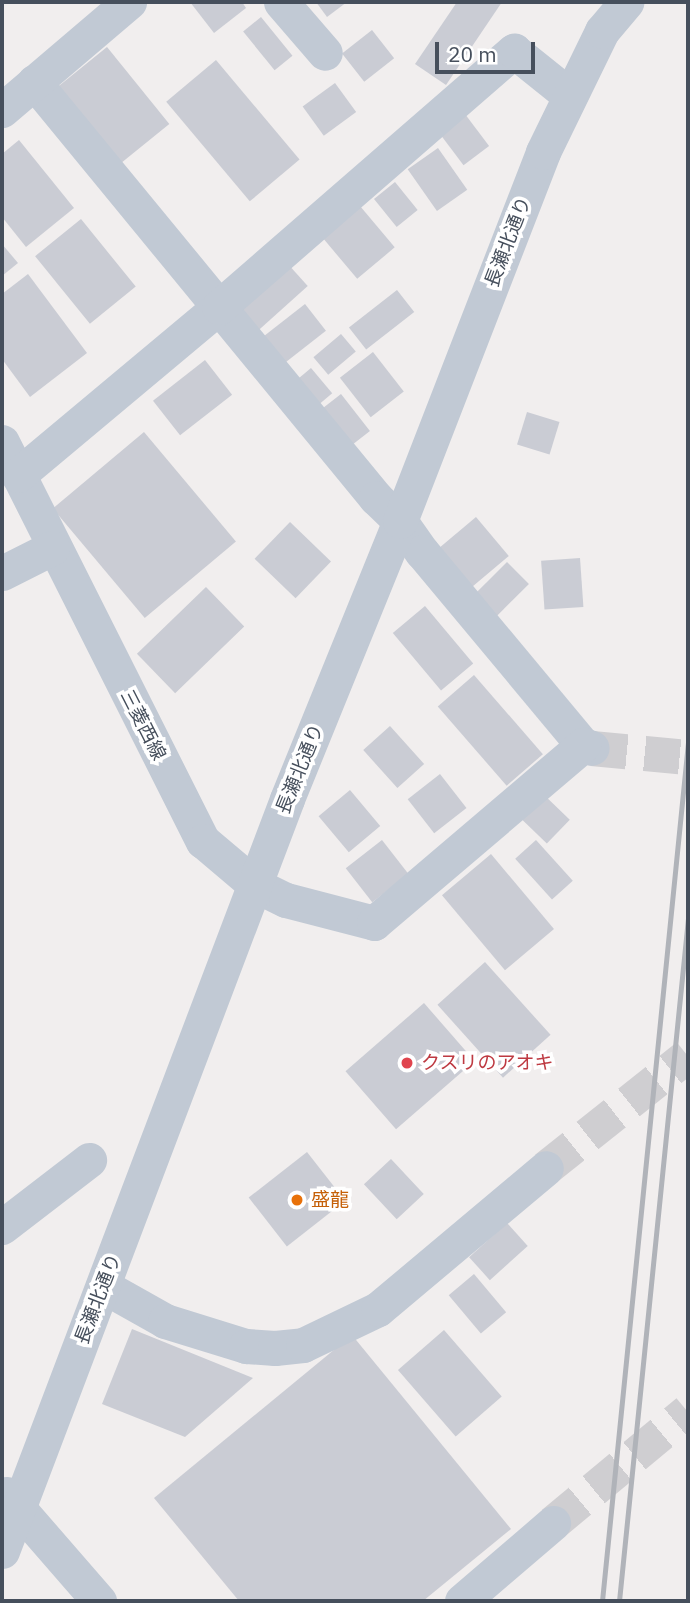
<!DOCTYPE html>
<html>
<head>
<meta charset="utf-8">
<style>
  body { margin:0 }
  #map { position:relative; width:690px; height:1603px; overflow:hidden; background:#f1eeee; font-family:"IBM Plex Sans","Noto Sans JP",sans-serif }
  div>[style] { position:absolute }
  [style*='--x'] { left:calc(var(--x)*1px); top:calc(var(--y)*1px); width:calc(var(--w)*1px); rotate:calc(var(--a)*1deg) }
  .building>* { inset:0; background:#caccd4; transform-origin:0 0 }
  .minor-tunnel>* { height:35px; margin-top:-17.5px; transform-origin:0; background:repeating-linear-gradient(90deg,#cfced1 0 35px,transparent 0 53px) }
  .minor>* { height:35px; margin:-17.5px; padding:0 17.5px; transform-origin:17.5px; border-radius:17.5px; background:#c1c9d4 }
  .rail>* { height:5px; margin:-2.5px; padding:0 2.5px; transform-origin:2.5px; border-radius:2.5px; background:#b0b3b9 }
  .dots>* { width:19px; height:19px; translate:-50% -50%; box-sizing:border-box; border:4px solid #fff; border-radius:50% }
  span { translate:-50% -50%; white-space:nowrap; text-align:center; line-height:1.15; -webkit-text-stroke:7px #fff; paint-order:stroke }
  .street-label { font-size:19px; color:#464f5c }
  .health-label { font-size:19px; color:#be3a42 }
  .left { translate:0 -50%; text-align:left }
  .food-label { font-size:19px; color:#c56008 }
  .frame { position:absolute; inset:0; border:4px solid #464f5c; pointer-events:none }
  .scale { position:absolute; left:435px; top:42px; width:100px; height:32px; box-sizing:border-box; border:4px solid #464f5c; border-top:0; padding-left:9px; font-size:21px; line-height:24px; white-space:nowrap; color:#464f5c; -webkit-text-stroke:5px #fff; paint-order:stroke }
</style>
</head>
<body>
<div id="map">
  <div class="building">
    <div style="clip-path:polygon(190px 2px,242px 2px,246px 8px,214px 33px)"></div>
    <div style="clip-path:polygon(316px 2px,347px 2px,327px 17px)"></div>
    <div style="clip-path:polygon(457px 2px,502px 2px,446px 85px,415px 64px)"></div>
    <div style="left:261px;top:17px;width:50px;height:23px;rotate:51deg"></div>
    <div style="left:372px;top:30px;width:36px;height:38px;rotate:52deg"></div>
    <div style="left:107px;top:47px;width:99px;height:66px;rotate:51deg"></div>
    <div style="left:216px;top:60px;width:130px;height:65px;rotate:50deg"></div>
    <div style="left:335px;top:83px;width:36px;height:40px;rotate:54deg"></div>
    <div style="left:465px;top:114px;width:40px;height:32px;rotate:53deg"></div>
    <div style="clip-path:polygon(19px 140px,74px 208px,26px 247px,2px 217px,2px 154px)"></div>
    <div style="left:438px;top:148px;width:51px;height:37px;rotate:55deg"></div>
    <div style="left:395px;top:182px;width:36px;height:27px;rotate:51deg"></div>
    <div style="left:360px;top:206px;width:54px;height:49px;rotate:50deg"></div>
    <div style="left:81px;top:219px;width:87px;height:59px;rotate:51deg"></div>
    <div style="clip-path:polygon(2px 244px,18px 263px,2px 276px)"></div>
    <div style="left:287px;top:263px;width:31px;height:67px;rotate:48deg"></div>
    <div style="clip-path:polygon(28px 274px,87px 353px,30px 397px,2px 359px,2px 294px)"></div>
    <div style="left:397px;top:290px;width:28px;height:61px;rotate:52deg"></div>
    <div style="left:305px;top:304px;width:34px;height:58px;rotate:52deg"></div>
    <div style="left:341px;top:334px;width:23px;height:36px;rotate:50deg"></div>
    <div style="left:373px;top:352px;width:50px;height:42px;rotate:52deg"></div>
    <div style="left:205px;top:360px;width:44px;height:66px;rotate:52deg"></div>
    <div style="left:311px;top:368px;width:33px;height:28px;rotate:50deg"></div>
    <div style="left:341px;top:394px;width:47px;height:33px;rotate:52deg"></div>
    <div style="left:527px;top:412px;width:34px;height:34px;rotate:17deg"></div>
    <div style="left:144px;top:432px;width:143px;height:119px;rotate:50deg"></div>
    <div style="left:476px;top:517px;width:51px;height:52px;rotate:50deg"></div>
    <div style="left:290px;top:522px;width:57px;height:51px;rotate:44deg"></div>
    <div style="left:580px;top:558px;width:49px;height:39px;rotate:86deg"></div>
    <div style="left:507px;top:562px;width:31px;height:57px;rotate:45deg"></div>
    <div style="left:206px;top:587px;width:55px;height:96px;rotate:46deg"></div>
    <div style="left:425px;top:606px;width:75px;height:42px;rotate:50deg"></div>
    <div style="left:474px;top:675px;width:105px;height:48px;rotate:49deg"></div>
    <div style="left:390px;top:726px;width:51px;height:36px;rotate:48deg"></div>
    <div style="left:440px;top:774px;width:43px;height:41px;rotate:52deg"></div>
    <div style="left:350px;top:790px;width:47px;height:41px;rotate:50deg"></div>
    <div style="left:541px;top:792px;width:40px;height:33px;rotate:44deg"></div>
    <div style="left:382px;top:840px;width:43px;height:46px;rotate:52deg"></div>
    <div style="left:536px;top:840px;width:55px;height:28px;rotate:48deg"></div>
    <div style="left:491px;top:854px;width:98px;height:64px;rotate:50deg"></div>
    <div style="left:485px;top:962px;width:98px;height:64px;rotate:48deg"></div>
    <div style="left:424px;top:1003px;width:77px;height:104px;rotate:49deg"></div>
    <div style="left:307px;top:1152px;width:62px;height:74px;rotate:52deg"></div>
    <div style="left:391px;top:1159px;width:48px;height:37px;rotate:47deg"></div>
    <div style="left:507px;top:1223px;width:31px;height:51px;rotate:48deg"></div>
    <div style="left:474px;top:1274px;width:50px;height:33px;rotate:50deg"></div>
    <div style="clip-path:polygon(132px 1329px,253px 1378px,185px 1437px,102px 1404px)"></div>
    <div style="left:444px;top:1330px;width:88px;height:61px;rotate:49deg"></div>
    <div style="clip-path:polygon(352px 1335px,511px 1529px,423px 1601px,239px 1601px,154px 1498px)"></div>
  </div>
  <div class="minor-tunnel">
    <div style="--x:592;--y:748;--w:96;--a:5.4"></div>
    <div style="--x:546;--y:1168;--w:181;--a:-38.5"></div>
    <div style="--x:553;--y:1523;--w:175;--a:-39.7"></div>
  </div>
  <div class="minor">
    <div style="--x:281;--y:2;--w:67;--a:49.2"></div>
    <div style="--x:34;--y:82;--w:539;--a:50.58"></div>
    <div style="--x:376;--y:498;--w:33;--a:44"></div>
    <div style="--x:400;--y:521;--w:38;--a:55"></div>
    <div style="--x:422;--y:552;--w:251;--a:50.2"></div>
    <div style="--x:583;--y:745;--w:9;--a:18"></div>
    <div style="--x:2;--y:110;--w:167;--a:-40.4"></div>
    <div style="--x:2;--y:442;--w:447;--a:63.3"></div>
    <div style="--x:203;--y:841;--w:68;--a:40.2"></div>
    <div style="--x:255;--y:885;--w:34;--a:26"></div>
    <div style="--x:286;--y:900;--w:91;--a:14.6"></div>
    <div style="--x:374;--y:923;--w:275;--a:-40.4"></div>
    <div style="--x:18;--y:475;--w:262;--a:-39.9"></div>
    <div style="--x:219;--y:307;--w:391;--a:-41"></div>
    <div style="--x:514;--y:51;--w:70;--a:38.7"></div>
    <div style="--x:2;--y:573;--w:56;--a:-26.6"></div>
    <div style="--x:2;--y:1227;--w:110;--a:-37.6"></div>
    <div style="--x:103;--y:1286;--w:71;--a:29.4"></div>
    <div style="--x:165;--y:1321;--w:85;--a:17.2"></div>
    <div style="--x:246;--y:1346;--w:29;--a:4"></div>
    <div style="--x:275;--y:1348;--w:28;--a:-6"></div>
    <div style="--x:303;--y:1345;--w:83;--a:-25.6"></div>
    <div style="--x:378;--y:1309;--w:219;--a:-40"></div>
    <div style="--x:6;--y:1494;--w:142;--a:49"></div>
    <div style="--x:2;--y:1551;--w:804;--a:-69.24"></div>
    <div style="--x:287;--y:799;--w:300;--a:-67.9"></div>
    <div style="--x:400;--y:521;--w:396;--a:-68.8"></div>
    <div style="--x:543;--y:152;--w:135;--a:-64"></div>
    <div style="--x:602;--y:31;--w:38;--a:-50"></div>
    <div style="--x:462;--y:1601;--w:120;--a:-40.6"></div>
  </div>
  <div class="rail">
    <div style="--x:602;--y:1601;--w:863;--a:-84.28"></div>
    <div style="--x:619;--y:1601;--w:686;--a:-84.23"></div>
  </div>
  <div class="dots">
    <div style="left:407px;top:1063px;background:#e0444e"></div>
    <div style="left:297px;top:1200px;background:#e8710a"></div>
  </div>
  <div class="street-label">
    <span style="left:508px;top:242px;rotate:-69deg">長瀬北通り</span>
    <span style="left:143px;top:725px;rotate:63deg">三菱西線</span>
    <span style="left:300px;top:769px;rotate:-68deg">長瀬北通り</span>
    <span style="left:98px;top:1299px;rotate:-69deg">長瀬北通り</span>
  </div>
  <div class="health-label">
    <span class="left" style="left:421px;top:1063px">クスリのアオキ</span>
  </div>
  <div class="food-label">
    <span class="left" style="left:311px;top:1200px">盛龍</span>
  </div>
  <div class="frame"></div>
  <div class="scale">20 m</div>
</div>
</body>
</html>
